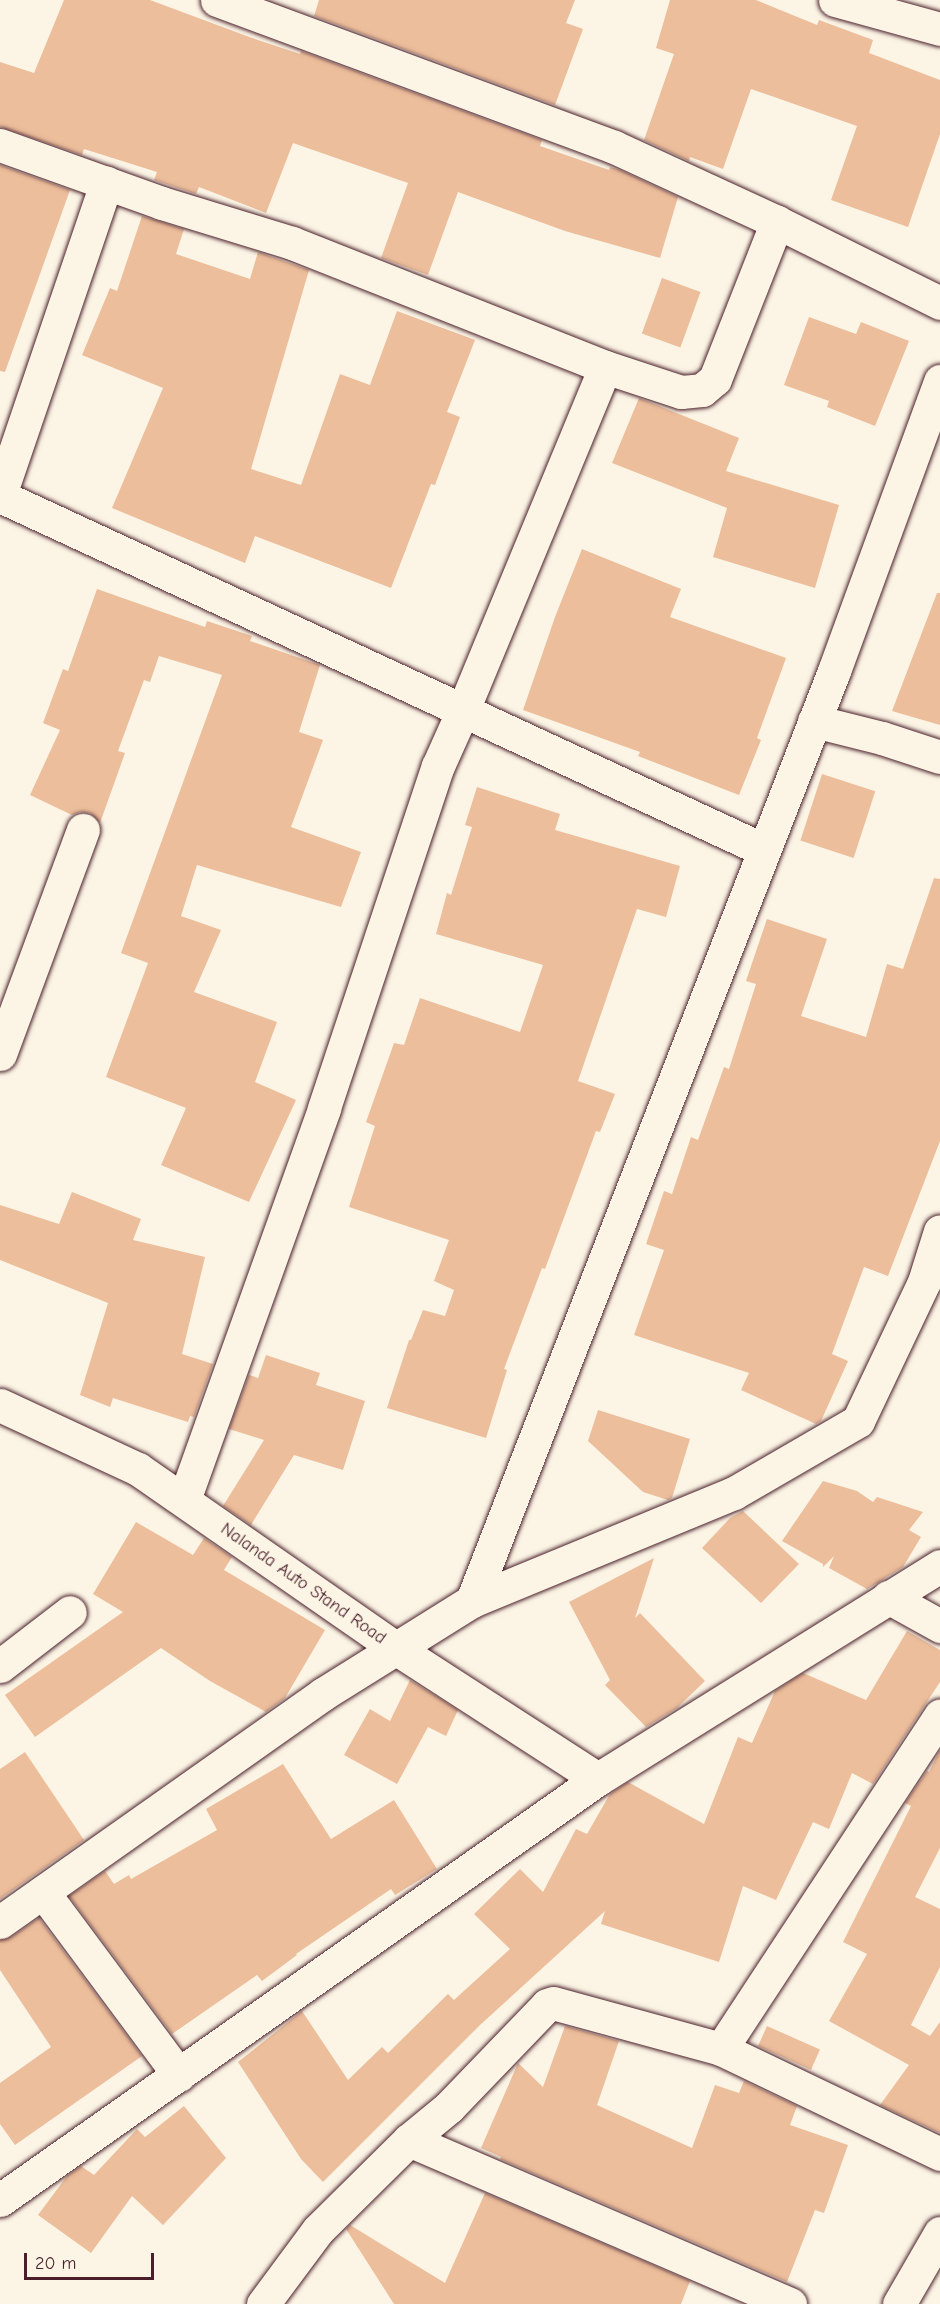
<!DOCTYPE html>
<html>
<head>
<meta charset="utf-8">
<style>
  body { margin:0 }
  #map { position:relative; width:940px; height:2304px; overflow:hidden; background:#fcf5e5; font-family:"Comic Neue",sans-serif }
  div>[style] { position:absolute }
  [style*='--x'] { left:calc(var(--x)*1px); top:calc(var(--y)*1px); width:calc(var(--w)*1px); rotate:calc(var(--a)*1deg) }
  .building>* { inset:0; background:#ecbe9c; transform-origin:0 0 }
  .roads { filter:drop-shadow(0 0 2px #4a1f2b) drop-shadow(0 0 2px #4a1f2b) }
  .street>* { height:33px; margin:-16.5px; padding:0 16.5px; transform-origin:16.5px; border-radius:16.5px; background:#fcf5e5 }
  .secondary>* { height:33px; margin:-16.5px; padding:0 16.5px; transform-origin:16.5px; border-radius:16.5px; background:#fcf5e5 }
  span { translate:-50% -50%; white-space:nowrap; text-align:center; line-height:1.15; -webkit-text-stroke:4.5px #fcf5e5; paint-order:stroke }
  .street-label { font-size:18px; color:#4a1f2b }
  .scale { position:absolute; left:24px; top:2253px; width:130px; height:27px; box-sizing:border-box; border:3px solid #4a1f2b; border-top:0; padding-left:8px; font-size:18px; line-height:21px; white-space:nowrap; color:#4a1f2b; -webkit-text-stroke:4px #fcf5e5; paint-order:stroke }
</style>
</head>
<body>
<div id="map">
  <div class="building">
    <div style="clip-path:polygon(64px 0,150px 0,252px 38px,300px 54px,301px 51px,542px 140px,540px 146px,609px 170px,610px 167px,620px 170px,678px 197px,660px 258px,565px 231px,458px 192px,428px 275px,381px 258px,408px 183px,293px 143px,266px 213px,199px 187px,196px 194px,154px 180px,157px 172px,84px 149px,82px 155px,0 127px,0 62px,34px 73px)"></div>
    <div style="clip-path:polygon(319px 0,575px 0,566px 23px,583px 29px,555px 105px,314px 16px)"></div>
    <div style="clip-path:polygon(670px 0,756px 0,817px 25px,819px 20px,873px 40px,869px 53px,940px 80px,940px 134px,908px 227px,831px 200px,857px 126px,751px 89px,723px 169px,690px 157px,689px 161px,644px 140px,674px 54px,656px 48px)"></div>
    <div style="clip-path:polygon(0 165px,70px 190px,5px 372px,0 371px)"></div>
    <div style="clip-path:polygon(142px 216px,184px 229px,176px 254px,250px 279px,258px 252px,309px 270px,251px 469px,301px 485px,340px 374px,370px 385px,397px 311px,475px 340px,447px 412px,460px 417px,435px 485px,431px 484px,391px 588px,255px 536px,245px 563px,112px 508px,163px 388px,82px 355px,110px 288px,117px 291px)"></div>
    <div style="left:662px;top:278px;width:41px;height:59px;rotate:20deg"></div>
    <div style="clip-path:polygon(809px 317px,856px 334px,861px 322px,909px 341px,875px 426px,827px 407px,829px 401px,784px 385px)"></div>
    <div style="clip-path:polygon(639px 398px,739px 438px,726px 471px,839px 505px,815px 588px,713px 557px,727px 508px,612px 463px)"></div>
    <div style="clip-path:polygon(582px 549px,681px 589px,670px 617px,786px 658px,757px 738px,761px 740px,739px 795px,638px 756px,640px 752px,523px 710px,555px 617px)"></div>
    <div style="clip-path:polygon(97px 589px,205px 627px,207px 621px,252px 636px,250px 641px,320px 665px,299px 732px,323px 740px,291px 827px,361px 852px,341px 907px,197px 865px,181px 916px,221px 930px,194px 992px,277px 1022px,255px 1082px,296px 1100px,249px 1202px,161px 1165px,186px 1108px,106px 1077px,148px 963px,121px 953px,222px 675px,159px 656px,150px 682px,144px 680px,118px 751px,125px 753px,100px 823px,90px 813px,80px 812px,72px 815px,30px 795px,60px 730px,43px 723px,63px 669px,68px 671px)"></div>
    <div style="clip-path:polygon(937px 593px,940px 593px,940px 725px,892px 711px)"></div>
    <div style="left:822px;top:774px;width:56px;height:70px;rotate:18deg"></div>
    <div style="clip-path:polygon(477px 787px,560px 814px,555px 830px,680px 866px,666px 917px,637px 909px,578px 1081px,615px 1094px,600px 1132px,596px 1131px,545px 1269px,542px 1268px,504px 1369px,507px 1370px,486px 1438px,387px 1408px,409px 1340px,411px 1340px,423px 1310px,445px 1316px,454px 1290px,434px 1281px,449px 1240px,349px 1207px,375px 1126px,366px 1122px,394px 1043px,404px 1045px,420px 998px,520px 1032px,543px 965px,436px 934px,447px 893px,451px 895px,472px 827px,465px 825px)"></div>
    <div style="clip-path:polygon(934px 878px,940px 879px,940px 1141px,888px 1276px,864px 1267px,832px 1354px,848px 1361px,821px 1421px,816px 1424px,741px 1390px,749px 1373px,634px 1335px,664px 1250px,646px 1244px,664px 1191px,672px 1194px,691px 1137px,698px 1140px,724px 1067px,729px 1069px,756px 984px,746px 981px,767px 919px,827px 939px,801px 1016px,866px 1037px,887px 964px,903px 969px)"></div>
    <div style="clip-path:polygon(72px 1192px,141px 1219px,133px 1240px,205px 1257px,182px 1354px,213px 1364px,194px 1417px,190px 1416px,188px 1422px,113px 1398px,110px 1407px,80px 1395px,108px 1303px,0 1260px,0 1205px,59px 1224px)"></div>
    <div style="clip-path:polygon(266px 1355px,320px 1373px,316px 1385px,365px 1401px,343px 1470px,294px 1455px,251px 1525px,223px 1506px,264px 1440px,229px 1429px,249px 1375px,258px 1378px)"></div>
    <div style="clip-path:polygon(598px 1410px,690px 1439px,672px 1498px,668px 1500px,643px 1492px,588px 1441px)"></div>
    <div style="clip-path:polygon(823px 1481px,857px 1491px,873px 1502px,877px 1497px,923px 1512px,909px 1530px,921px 1537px,903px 1567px,867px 1589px,829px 1568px,834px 1556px,823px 1567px,823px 1564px,782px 1541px)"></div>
    <div style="clip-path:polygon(743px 1511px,799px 1564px,761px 1603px,702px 1548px,730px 1518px)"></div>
    <div style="clip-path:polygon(136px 1522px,193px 1555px,204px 1538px,232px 1557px,224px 1570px,325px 1630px,285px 1698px,266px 1712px,210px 1681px,161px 1648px,35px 1737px,5px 1695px,123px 1612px,93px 1594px)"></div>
    <div style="clip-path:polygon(654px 1558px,635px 1618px,640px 1613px,705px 1681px,677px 1708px,646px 1727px,605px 1685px,610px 1680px,569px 1602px)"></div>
    <div style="clip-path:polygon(907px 1631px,940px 1650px,940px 1682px,873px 1784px,852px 1773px,829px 1829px,813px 1822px,776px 1900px,743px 1886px,719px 1962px,601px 1924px,605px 1911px,480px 2025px,323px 2182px,301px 2159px,238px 2062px,302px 2011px,348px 2080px,382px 2047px,388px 2053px,448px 1994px,454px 2000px,510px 1949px,474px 1914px,520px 1869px,543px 1892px,576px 1829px,587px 1834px,610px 1794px,628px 1782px,704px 1824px,738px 1737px,752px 1743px,775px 1691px,803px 1673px,866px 1700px)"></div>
    <div style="clip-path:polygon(410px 1680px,458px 1710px,446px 1736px,428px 1727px,397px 1784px,344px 1755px,370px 1709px,390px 1721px)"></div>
    <div style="clip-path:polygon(940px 1750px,940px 1848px,915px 1897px,940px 1909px,940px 1967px,911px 2025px,930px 2036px,940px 2022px,940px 2133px,880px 2105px,909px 2065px,829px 2021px,867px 1954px,843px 1942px,911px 1806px,905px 1803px,927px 1771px,929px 1772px)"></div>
    <div style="clip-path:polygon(25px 1752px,84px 1840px,0 1899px,0 1769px)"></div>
    <div style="clip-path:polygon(283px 1764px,331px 1839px,394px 1800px,437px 1869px,395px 1895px,391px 1889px,296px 1954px,297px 1955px,262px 1981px,257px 1975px,172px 2034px,69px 1896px,105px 1871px,114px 1884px,129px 1875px,131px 1879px,217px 1830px,206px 1809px)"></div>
    <div style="clip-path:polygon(39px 1918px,142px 2056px,15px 2145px,0 2124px,0 2083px,51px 2047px,0 1970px,0 1940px,11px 1937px)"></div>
    <div style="clip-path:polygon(565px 2026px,619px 2041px,597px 2105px,692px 2148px,715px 2085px,739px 2093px,744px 2081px,797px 2106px,790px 2125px,848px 2145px,824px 2213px,815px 2210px,787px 2282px,500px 2159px,501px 2157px,481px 2148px,518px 2063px,543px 2087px)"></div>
    <div style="left:767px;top:2026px;width:58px;height:22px;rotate:24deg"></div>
    <div style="clip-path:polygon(184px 2106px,226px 2158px,163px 2225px,132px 2196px,91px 2253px,38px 2215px,67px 2176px,81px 2166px,94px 2175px,137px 2129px,145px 2137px)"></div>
    <div style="clip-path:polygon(485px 2193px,690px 2281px,681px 2304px,394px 2304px,346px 2229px,350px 2225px,445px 2283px)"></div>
  </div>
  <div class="roads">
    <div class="street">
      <div style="--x:217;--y:0;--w:423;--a:20.3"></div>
      <div style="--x:614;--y:147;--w:179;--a:24.7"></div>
      <div style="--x:777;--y:222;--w:182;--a:26.4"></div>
      <div style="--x:835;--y:0;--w:109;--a:15.4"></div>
      <div style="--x:0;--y:145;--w:172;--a:19.7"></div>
      <div style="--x:162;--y:203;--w:136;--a:17.1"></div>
      <div style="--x:292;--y:243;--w:337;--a:21.6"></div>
      <div style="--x:605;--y:367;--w:80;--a:18.2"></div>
      <div style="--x:681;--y:392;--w:21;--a:-5"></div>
      <div style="--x:702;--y:390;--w:17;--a:-40"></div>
      <div style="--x:715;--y:379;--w:169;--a:-68.5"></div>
      <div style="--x:0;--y:495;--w:330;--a:-71.2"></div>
      <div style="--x:0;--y:496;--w:842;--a:24.86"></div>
      <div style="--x:814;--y:721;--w:70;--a:14"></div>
      <div style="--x:882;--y:738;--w:61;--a:18.1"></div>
      <div style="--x:0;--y:1054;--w:239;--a:-69.7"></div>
      <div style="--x:184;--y:1500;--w:416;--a:-70.3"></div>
      <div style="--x:324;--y:1108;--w:360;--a:-71.6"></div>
      <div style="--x:438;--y:766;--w:61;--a:-65.9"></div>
      <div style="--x:463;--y:710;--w:371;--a:-67.5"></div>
      <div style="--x:888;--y:1597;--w:60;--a:29.1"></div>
      <div style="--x:472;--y:1601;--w:283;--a:-22.4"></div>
      <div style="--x:734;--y:1493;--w:143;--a:-30.1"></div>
      <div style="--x:858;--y:1421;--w:154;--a:-64.6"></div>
      <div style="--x:924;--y:1282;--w:53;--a:-72.6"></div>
      <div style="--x:0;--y:1666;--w:88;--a:-37.6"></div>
      <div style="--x:43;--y:1892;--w:228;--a:53.4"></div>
      <div style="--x:0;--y:1922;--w:395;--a:-35.2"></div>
      <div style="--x:323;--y:1694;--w:176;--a:-32"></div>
      <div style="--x:472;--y:1601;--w:998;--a:-68.73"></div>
      <div style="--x:834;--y:671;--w:309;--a:-69.9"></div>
      <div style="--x:721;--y:2049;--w:399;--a:-56.7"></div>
      <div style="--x:409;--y:2140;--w:415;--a:23.3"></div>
      <div style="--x:0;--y:2200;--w:731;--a:-35.15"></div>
      <div style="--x:598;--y:1779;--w:403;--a:-31.9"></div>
      <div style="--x:263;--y:2304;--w:92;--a:-53.4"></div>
      <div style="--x:318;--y:2230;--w:128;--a:-44.7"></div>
      <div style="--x:409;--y:2140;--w:52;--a:-39.5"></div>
      <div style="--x:449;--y:2107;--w:141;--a:-46.1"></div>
      <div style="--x:547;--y:2005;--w:6;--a:-18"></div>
      <div style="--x:553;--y:2003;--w:174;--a:15.3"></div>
      <div style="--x:721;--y:2049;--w:243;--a:25.6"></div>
      <div style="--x:899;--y:2304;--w:82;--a:-60"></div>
    </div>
    <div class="secondary">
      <div style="--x:0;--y:1405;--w:152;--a:24.9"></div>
      <div style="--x:138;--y:1469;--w:315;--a:34.8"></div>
      <div style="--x:397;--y:1649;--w:239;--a:32.9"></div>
    </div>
  </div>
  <div class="street-label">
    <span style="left:303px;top:1584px;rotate:35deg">Nalanda Auto Stand Road</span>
  </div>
  <div class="scale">20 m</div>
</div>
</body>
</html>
